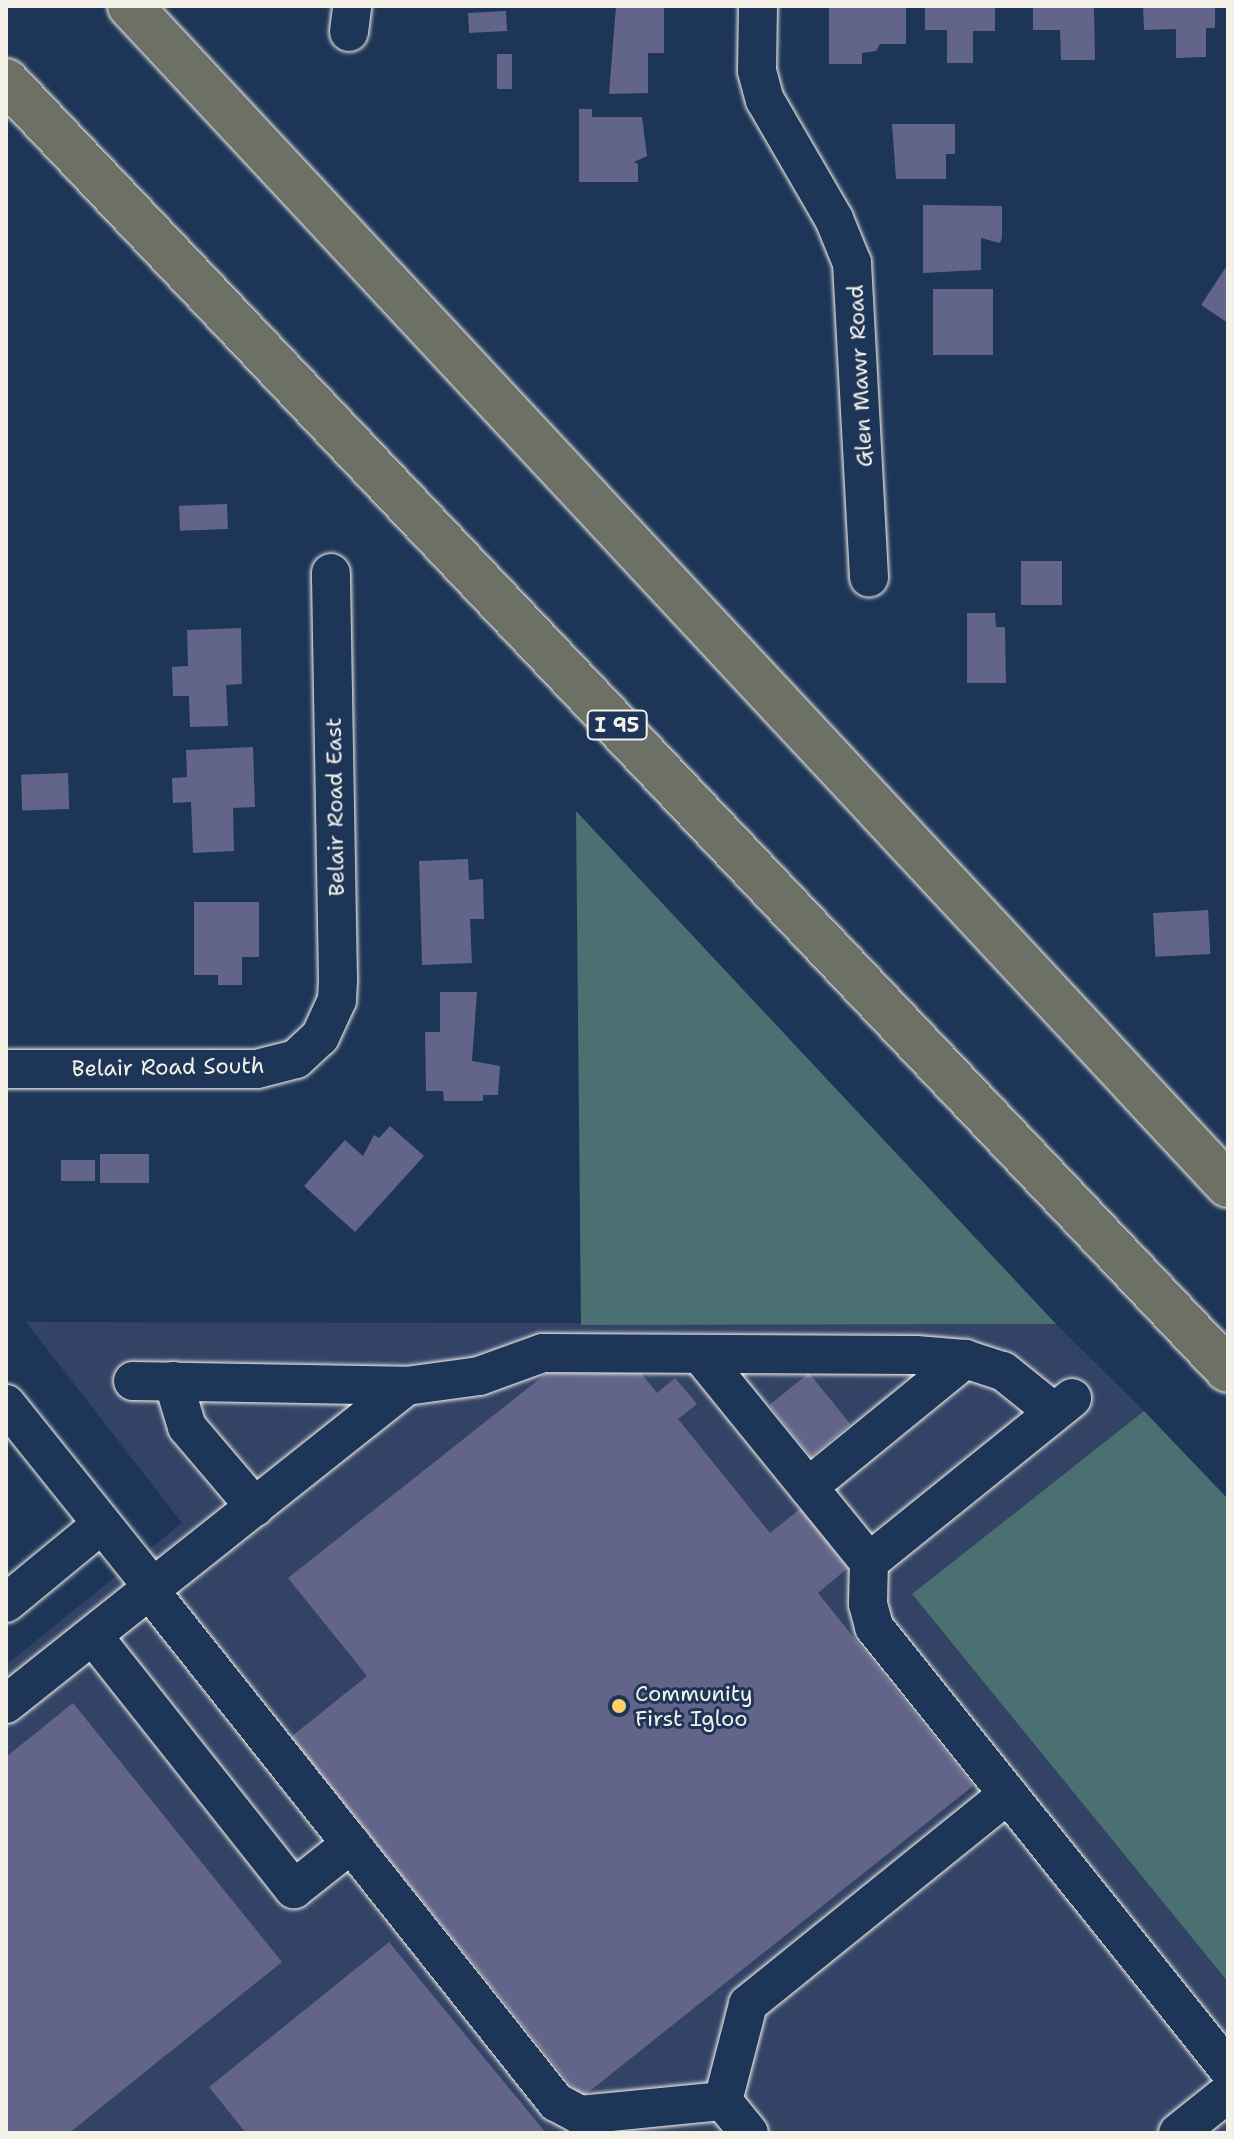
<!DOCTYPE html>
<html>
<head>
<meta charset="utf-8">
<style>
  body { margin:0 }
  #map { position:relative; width:1234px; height:2139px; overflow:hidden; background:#1d3557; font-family:"Shantell Sans",sans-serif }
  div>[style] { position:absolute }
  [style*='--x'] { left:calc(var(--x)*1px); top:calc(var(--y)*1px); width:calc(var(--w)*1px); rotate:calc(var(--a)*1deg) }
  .built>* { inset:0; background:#324366 }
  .green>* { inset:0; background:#4b7072 }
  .building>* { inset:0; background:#626589; transform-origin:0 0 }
  .roads { filter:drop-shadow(0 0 2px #f4f1e8) drop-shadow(0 0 2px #f4f1e8) }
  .minor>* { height:38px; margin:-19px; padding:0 19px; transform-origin:19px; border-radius:19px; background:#1d3557 }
  .highway>* { height:44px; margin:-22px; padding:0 22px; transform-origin:22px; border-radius:22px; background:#6c7065 }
  .dots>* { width:22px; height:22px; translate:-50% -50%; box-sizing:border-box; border:4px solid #1d3557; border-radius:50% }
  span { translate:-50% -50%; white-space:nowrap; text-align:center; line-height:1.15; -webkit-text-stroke:6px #1d3557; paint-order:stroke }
  .shield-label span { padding:2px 6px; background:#1d3557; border:2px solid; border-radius:6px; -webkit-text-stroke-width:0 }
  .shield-label { font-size:20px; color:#f4f1e8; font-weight:700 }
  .street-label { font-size:22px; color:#f4f1e8 }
  .poi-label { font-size:22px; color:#f4f1e8 }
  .left { translate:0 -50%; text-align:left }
  .frame { position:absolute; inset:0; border:8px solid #f4f1e8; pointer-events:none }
</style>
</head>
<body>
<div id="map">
  <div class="built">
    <div style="clip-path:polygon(26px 1322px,1056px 1324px,1144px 1411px,912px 1594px,1228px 1982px,1228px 2133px,6px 2133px,6px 1665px,182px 1523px)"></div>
  </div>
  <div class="green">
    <div style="clip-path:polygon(576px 811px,1056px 1324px,581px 1325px)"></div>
    <div style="clip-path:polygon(1144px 1411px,1228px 1499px,1228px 1982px,912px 1594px)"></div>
  </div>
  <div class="building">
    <div style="clip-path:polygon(616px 6px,664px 6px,664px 53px,648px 53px,648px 93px,609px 94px)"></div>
    <div style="clip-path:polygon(829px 6px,906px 6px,906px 44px,880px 44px,876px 51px,862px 53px,862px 64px,829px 64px)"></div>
    <div style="clip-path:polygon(925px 6px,995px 6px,995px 31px,973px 31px,973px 63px,947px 63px,947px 30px,925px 30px)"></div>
    <div style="clip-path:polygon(1033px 6px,1094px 6px,1095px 60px,1061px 60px,1060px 30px,1033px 30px)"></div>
    <div style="clip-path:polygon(1143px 6px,1215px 6px,1215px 28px,1206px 28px,1206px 57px,1176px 58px,1176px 29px,1144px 30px)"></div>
    <div style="left:506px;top:11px;width:20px;height:38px;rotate:87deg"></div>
    <div style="left:497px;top:54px;width:15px;height:35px"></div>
    <div style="clip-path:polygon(579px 109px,592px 109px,592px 117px,642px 117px,647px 156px,634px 162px,638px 164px,638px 182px,579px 182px)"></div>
    <div style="clip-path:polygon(892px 124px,955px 124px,955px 154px,946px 154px,946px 179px,896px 179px)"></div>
    <div style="clip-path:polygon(923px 205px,1002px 206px,1002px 238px,1000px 243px,981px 238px,981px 270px,923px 273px)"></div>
    <div style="clip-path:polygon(1228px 264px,1228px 323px,1201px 305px)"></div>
    <div style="left:933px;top:289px;width:60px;height:66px"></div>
    <div style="left:227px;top:504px;width:25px;height:48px;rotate:88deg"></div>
    <div style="left:1021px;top:561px;width:41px;height:44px"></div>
    <div style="clip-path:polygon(967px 613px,995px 613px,996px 627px,1005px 627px,1006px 683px,967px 683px)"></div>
    <div style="clip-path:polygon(241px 628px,242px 684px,226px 685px,228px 726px,190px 727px,189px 696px,173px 696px,172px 667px,188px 666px,187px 630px)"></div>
    <div style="clip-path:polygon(253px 747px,255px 807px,233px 808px,234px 851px,193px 853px,191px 802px,173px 803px,172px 778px,187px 777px,186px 750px)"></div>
    <div style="left:68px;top:773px;width:36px;height:47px;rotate:88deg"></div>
    <div style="clip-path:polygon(468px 859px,469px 880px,483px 879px,484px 919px,470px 919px,472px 963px,422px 965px,419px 861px)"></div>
    <div style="clip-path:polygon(194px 902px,259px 902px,259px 957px,242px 957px,242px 985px,218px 985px,218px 975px,194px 975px)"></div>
    <div style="left:1208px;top:910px;width:44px;height:55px;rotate:87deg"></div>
    <div style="clip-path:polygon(440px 992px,477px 992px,472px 1061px,500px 1066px,498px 1095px,483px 1095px,483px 1101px,444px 1101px,443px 1091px,426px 1091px,425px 1032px,440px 1032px)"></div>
    <div style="clip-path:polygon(390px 1126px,424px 1156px,355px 1232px,304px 1186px,345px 1140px,363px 1156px,374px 1135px,379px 1138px)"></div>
    <div style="left:100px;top:1154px;width:49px;height:29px"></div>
    <div style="left:61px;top:1160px;width:34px;height:21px"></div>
    <div style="clip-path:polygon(547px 1373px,641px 1373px,657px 1393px,675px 1378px,697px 1404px,678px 1419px,770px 1533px,801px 1508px,848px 1568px,818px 1593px,973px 1786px,581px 2098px,291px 1737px,367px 1676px,288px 1578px)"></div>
    <div style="left:809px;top:1373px;width:66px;height:51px;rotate:51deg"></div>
    <div style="clip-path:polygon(73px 1703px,282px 1962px,69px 2133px,6px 2133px,6px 1757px)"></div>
    <div style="clip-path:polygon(389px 1942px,546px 2133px,246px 2133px,209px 2087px)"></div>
  </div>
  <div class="roads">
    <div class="minor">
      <div style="--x:758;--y:6;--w:65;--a:90.9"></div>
      <div style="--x:757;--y:71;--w:30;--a:75"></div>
      <div style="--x:765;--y:100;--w:138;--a:59.9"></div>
      <div style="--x:834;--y:219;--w:48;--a:67.8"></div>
      <div style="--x:852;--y:263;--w:315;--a:86.9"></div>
      <div style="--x:349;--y:32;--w:26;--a:-83"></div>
      <div style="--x:6;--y:1069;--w:251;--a:0"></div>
      <div style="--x:257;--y:1069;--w:40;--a:-14.4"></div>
      <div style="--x:296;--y:1059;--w:33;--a:-43"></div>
      <div style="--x:320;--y:1037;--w:41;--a:-65.3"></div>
      <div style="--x:337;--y:1000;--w:21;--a:-87"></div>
      <div style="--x:338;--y:979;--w:406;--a:-91"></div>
      <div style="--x:700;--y:1354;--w:268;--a:50.9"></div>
      <div style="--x:869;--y:1562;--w:42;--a:91.4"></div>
      <div style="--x:868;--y:1604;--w:24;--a:75"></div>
      <div style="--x:874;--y:1627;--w:566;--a:51.31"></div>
      <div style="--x:133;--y:1381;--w:273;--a:1"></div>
      <div style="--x:406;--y:1386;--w:74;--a:-7.8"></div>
      <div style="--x:479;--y:1376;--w:68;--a:-19.8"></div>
      <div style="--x:543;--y:1353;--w:373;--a:0.3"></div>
      <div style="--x:916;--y:1355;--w:49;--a:4.7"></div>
      <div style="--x:965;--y:1359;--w:40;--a:18"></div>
      <div style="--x:1003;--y:1371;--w:65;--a:38.8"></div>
      <div style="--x:173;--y:1381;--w:48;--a:73.1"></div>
      <div style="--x:187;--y:1427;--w:105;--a:49.6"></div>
      <div style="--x:6;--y:1404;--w:237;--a:51.3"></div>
      <div style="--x:808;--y:1487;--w:203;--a:-39.2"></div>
      <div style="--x:869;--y:1562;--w:261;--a:-38.9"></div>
      <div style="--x:150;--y:1591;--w:653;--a:51.53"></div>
      <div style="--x:556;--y:2102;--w:27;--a:28"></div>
      <div style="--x:580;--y:2115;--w:144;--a:-5.6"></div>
      <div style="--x:723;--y:2101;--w:100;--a:-75.5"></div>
      <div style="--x:748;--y:2004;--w:334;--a:-38.9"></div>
      <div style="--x:6;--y:1603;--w:124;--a:-39.5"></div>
      <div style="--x:94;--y:1637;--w:322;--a:51.6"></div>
      <div style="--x:294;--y:1889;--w:73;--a:-38.3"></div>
      <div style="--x:6;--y:1704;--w:511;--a:-38.48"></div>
      <div style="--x:723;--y:2101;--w:41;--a:50.9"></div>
      <div style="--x:1178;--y:2133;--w:64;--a:-38.7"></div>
    </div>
    <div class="highway">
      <div style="--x:130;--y:6;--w:1611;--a:47.04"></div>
      <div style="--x:6;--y:81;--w:1776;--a:46.53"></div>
    </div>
  </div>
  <div class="dots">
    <div style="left:619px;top:1706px;background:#ffd166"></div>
  </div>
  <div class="shield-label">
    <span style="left:617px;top:725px">I 95</span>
  </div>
  <div class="street-label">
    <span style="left:860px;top:376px;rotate:-93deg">Glen Mawr Road</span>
    <span style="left:335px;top:807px;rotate:-91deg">Belair Road East</span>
    <span style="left:168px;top:1067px;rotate:-1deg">Belair Road South</span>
  </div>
  <div class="poi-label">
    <span class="left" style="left:635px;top:1706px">Community<br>First Igloo</span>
  </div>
  <div class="frame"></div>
</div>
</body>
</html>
